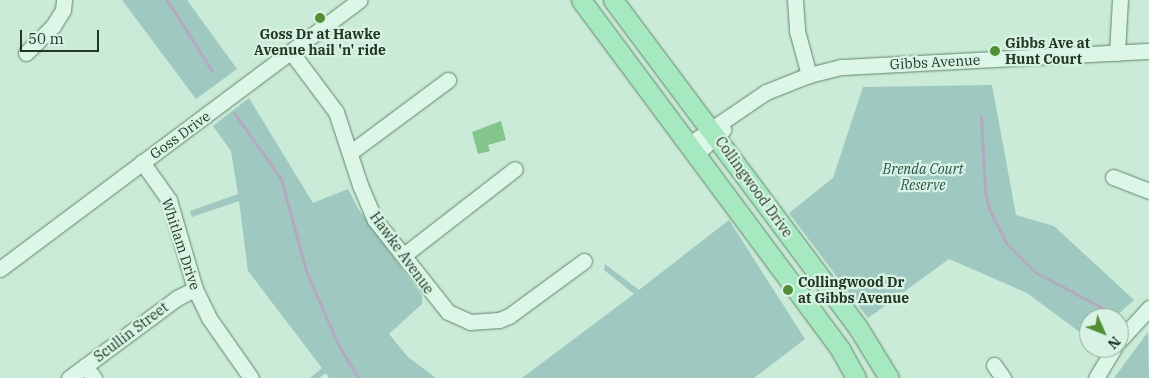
<!DOCTYPE html>
<html>
<head>
<meta charset="utf-8">
<style>
  body { margin:0 }
  #map { position:relative; width:1149px; height:378px; overflow:hidden; background:#caebd7; font-family:"IBM Plex Serif",serif }
  div>[style] { position:absolute }
  [style*='--x'] { left:calc(var(--x)*1px); top:calc(var(--y)*1px); width:calc(var(--w)*1px); rotate:calc(var(--a)*1deg) }
  .green>* { inset:0; background:#9ec8c0 }
  .stream>* { height:3px; margin:-1.5px; padding:0 1.5px; transform-origin:1.5px; border-radius:1.5px; background:#b3aabf }
  .building>* { inset:0; background:#83c58b }
  .roads { filter:drop-shadow(0 0 1px #608569) drop-shadow(0 0 1px #608569) }
  .minor>* { height:15px; margin:-7.5px; padding:0 7.5px; transform-origin:7.5px; border-radius:7.5px; background:#dcf6e7 }
  .major>* { height:19px; margin:-9.5px; padding:0 9.5px; transform-origin:9.5px; border-radius:9.5px; background:#a6e9c0 }
  .dots>* { width:14px; height:14px; translate:-50% -50%; box-sizing:border-box; border:2px solid #d8f3e3; border-radius:50% }
  span { translate:-50% -50%; white-space:nowrap; text-align:center; line-height:1.15; -webkit-text-stroke:4.5px #d8f3e3; paint-order:stroke }
  .poi-label { font-size:14px; color:#223726; font-weight:700 }
  .left { translate:0 -50%; text-align:left }
  .street-label { font-size:14px; color:#223726 }
  .park-label { font-size:14px; color:#2a5250; font-style:italic }
  .north { position:absolute; left:1079px; top:308px; width:50px; height:50px; box-sizing:border-box; background:#d8f3e3; border:1px solid #8fa897; border-radius:50%; rotate:134deg; font-size:14px; font-weight:700; line-height:20px; text-align:center; color:#223726 }
  .north::after { content:''; display:block; margin:auto; width:18px; height:22px; background:#518e36; clip-path:polygon(50% 0,100% 100%,50% 72%,0 100%) }
  .scale { position:absolute; left:20px; top:30px; width:79px; height:22px; box-sizing:border-box; border:2px solid #223726; border-top:0; padding-left:6px; font-size:15px; line-height:18px; white-space:nowrap; color:#223726; -webkit-text-stroke:4px #d8f3e3; paint-order:stroke }
</style>
</head>
<body>
<div id="map">
  <div class="green">
    <div style="clip-path:polygon(122px 0,187px 0,237px 69px,196px 99px)"></div>
    <div style="clip-path:polygon(992px 85px,1016px 215px,1054px 226px,1134px 300px,1114px 318px,1089px 318px,1089px 339px,1027px 293px,949px 259px,868px 318px,789px 213px,833px 178px,863px 87px)"></div>
    <div style="clip-path:polygon(249px 98px,313px 203px,348px 189px,359px 210px,422px 296px,422px 304px,389px 334px,408px 357px,436px 378px,329px 378px,326px 373px,319px 378px,310px 378px,322px 368px,248px 271px,239px 201px,192px 217px,190px 211px,238px 194px,231px 151px,213px 126px)"></div>
    <div style="clip-path:polygon(729px 220px,805px 339px,754px 378px,522px 378px,634px 294px,604px 270px,605px 264px,639px 290px)"></div>
    <div style="clip-path:polygon(1148px 332px,1149px 378px,1114px 378px)"></div>
  </div>
  <div class="stream">
    <div style="--x:167;--y:0;--w:84;--a:57.6"></div>
    <div style="--x:234;--y:113;--w:81;--a:54.5"></div>
    <div style="--x:281;--y:179;--w:95;--a:74.8"></div>
    <div style="--x:306;--y:271;--w:82;--a:66.3"></div>
    <div style="--x:339;--y:346;--w:37;--a:59"></div>
    <div style="--x:981;--y:116;--w:75;--a:86.9"></div>
    <div style="--x:985;--y:191;--w:18;--a:77"></div>
    <div style="--x:989;--y:209;--w:38;--a:63"></div>
    <div style="--x:1006;--y:243;--w:41;--a:45"></div>
    <div style="--x:1035;--y:272;--w:85;--a:28.1"></div>
  </div>
  <div class="building">
    <div style="clip-path:polygon(501px 121px,506px 140px,488px 145px,490px 151px,478px 154px,472px 132px)"></div>
  </div>
  <div class="roads">
    <div class="minor">
      <div style="--x:795;--y:0;--w:31;--a:86"></div>
      <div style="--x:797;--y:31;--w:46;--a:74.7"></div>
      <div style="--x:291;--y:52;--w:75;--a:53.1"></div>
      <div style="--x:336;--y:112;--w:77;--a:71.8"></div>
      <div style="--x:360;--y:185;--w:38;--a:67"></div>
      <div style="--x:375;--y:220;--w:117;--a:51.6"></div>
      <div style="--x:448;--y:312;--w:24;--a:24"></div>
      <div style="--x:470;--y:322;--w:29;--a:-4"></div>
      <div style="--x:499;--y:320;--w:11;--a:-22"></div>
      <div style="--x:509;--y:316;--w:93;--a:-36.3"></div>
      <div style="--x:26;--y:53;--w:38;--a:-45"></div>
      <div style="--x:53;--y:26;--w:19;--a:-58"></div>
      <div style="--x:63;--y:10;--w:10;--a:-84"></div>
      <div style="--x:1117;--y:53;--w:53;--a:-86.8"></div>
      <div style="--x:688;--y:145;--w:94;--a:-34.2"></div>
      <div style="--x:766;--y:92;--w:46;--a:-21.6"></div>
      <div style="--x:809;--y:75;--w:33;--a:-14"></div>
      <div style="--x:841;--y:67;--w:308;--a:-3"></div>
      <div style="--x:351;--y:152;--w:121;--a:-36.6"></div>
      <div style="--x:695;--y:155;--w:38;--a:-42"></div>
      <div style="--x:142;--y:162;--w:47;--a:54.6"></div>
      <div style="--x:169;--y:200;--w:93;--a:73.7"></div>
      <div style="--x:195;--y:289;--w:32;--a:64"></div>
      <div style="--x:209;--y:318;--w:73;--a:55"></div>
      <div style="--x:1113;--y:177;--w:39;--a:21"></div>
      <div style="--x:404;--y:255;--w:140;--a:-37.8"></div>
      <div style="--x:0;--y:269;--w:449;--a:-36.8"></div>
      <div style="--x:1119;--y:341;--w:45;--a:-47.7"></div>
      <div style="--x:994;--y:365;--w:16;--a:55"></div>
      <div style="--x:85;--y:366;--w:15;--a:53"></div>
      <div style="--x:69;--y:378;--w:134;--a:-36.5"></div>
      <div style="--x:177;--y:298;--w:20;--a:-27"></div>
      <div style="--x:1096;--y:378;--w:35;--a:-59"></div>
    </div>
    <div class="major">
      <div style="--x:581;--y:0;--w:435;--a:53.4"></div>
      <div style="--x:840;--y:349;--w:33;--a:61"></div>
      <div style="--x:613;--y:0;--w:407;--a:53.2"></div>
      <div style="--x:857;--y:326;--w:61;--a:58.4"></div>
    </div>
  </div>
  <div class="dots">
    <div style="left:320px;top:18px;background:#518e36"></div>
    <div style="left:995px;top:51px;background:#518e36"></div>
    <div style="left:788px;top:290px;background:#518e36"></div>
  </div>
  <div class="poi-label">
    <span style="left:320px;top:42px">Goss Dr at Hawke<br>Avenue hail 'n' ride</span>
    <span class="left" style="left:1005px;top:51px">Gibbs Ave at<br>Hunt Court</span>
    <span class="left" style="left:798px;top:290px">Collingwood Dr<br>at Gibbs Avenue</span>
  </div>
  <div class="street-label">
    <span style="left:935px;top:62px;rotate:-3deg">Gibbs Avenue</span>
    <span style="left:180px;top:135px;rotate:-36deg">Goss Drive</span>
    <span style="left:754px;top:187px;rotate:54deg">Collingwood Drive</span>
    <span style="left:181px;top:244px;rotate:72deg">Whitlam Drive</span>
    <span style="left:402px;top:253px;rotate:54deg">Hawke Avenue</span>
    <span style="left:131px;top:332px;rotate:-37deg">Scullin Street</span>
  </div>
  <div class="park-label">
    <span style="left:923px;top:177px">Brenda Court<br>Reserve</span>
  </div>
  <div class="north">N</div>
  <div class="scale">50 m</div>
</div>
</body>
</html>
